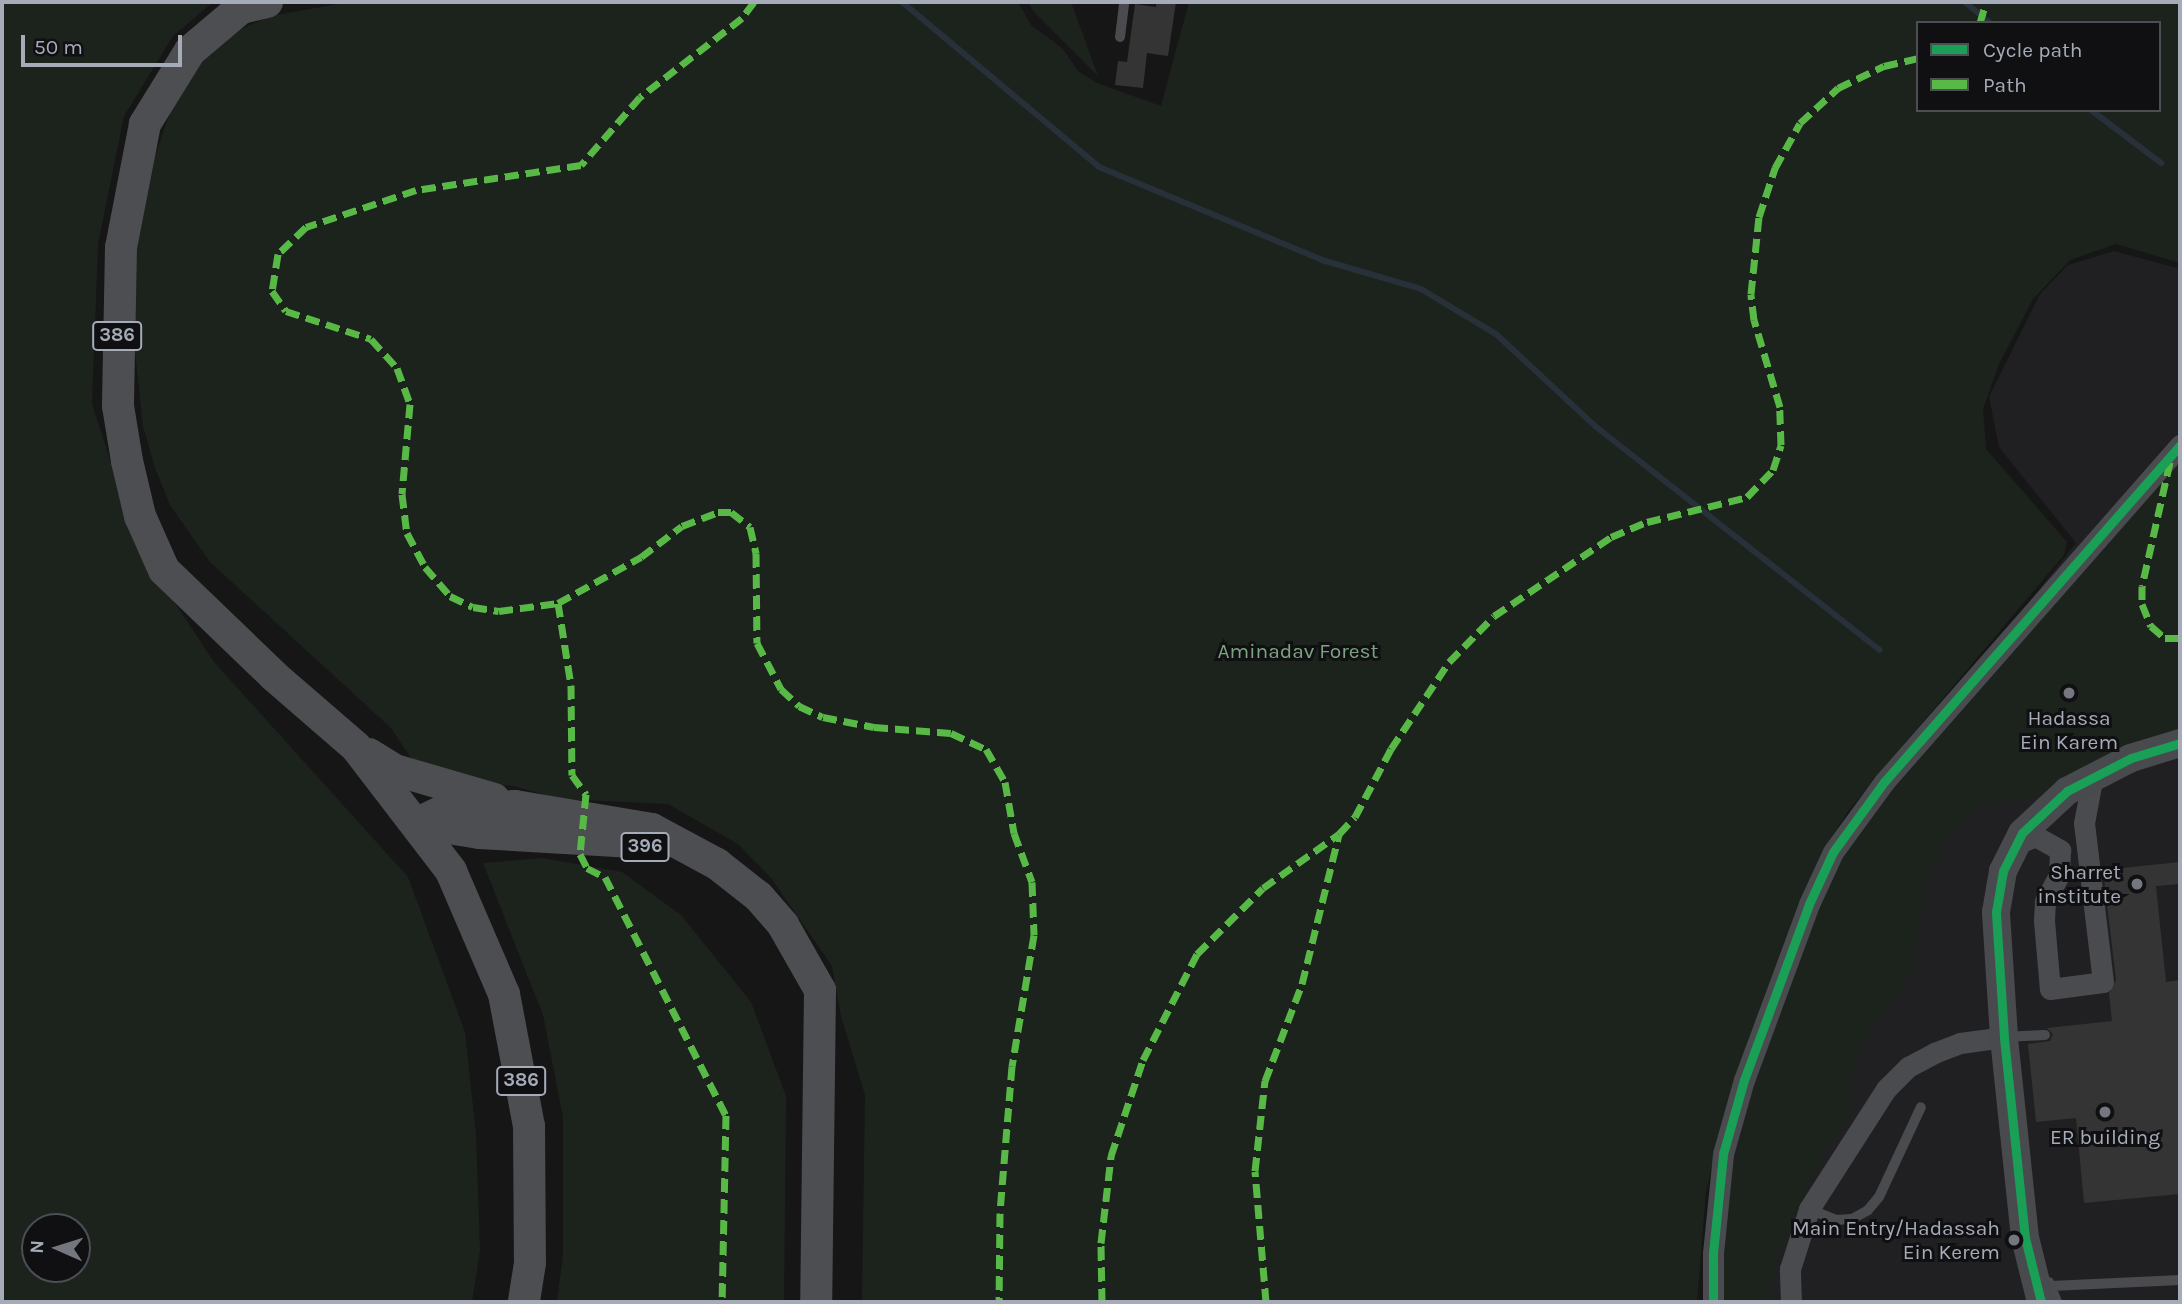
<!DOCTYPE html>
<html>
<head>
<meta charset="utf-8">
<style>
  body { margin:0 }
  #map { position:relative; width:2182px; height:1304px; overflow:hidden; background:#161616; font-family:Karla,sans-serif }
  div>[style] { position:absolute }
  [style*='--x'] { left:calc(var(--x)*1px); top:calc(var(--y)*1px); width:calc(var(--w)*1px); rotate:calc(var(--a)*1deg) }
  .built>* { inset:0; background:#202022 }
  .green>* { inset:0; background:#1c231d }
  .stream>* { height:6px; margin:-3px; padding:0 3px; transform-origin:3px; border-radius:3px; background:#283039 }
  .building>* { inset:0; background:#343435 }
  .lane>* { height:10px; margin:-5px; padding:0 5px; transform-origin:5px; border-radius:5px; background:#4a4b4f }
  .street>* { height:21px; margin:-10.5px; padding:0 10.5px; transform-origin:10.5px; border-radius:10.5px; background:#4a4b4f }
  .secondary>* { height:28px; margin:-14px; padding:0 14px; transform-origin:14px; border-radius:14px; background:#484a4e }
  .primary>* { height:32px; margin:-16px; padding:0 16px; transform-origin:16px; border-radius:16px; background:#4d4e51 }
  .quiet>* { height:7px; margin-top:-3.5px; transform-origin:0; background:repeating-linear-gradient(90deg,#58b947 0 14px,transparent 0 21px) }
  .cycleway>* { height:9px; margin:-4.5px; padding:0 4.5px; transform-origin:4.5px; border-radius:4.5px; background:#1a9f57 }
  .dots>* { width:19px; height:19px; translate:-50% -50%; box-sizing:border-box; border:4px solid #101012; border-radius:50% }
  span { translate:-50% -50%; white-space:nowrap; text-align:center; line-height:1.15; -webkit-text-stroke:6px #101012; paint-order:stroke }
  .shield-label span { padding:2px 5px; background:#101012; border:2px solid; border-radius:5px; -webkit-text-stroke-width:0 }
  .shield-label { font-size:19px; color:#a6abb8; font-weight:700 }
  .park-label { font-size:21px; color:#7ca481 }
  .poi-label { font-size:21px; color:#a6abb8 }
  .right { translate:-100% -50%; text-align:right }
  .frame { position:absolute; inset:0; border:4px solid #a6abb8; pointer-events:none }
  .legend { position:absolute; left:1916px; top:21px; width:245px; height:91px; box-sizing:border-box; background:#101012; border:2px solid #4c4e54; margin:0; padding:9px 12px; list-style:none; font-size:21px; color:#a6abb8 }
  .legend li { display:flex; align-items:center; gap:14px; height:35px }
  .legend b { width:35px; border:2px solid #4c4e54 }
  .north { position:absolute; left:21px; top:1213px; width:70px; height:70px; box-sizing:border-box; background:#101012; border:2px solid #4c4e54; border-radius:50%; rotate:273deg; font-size:19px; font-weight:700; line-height:28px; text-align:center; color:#a6abb8 }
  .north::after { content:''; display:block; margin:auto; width:24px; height:32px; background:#74777f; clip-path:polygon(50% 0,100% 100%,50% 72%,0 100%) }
  .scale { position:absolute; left:21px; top:35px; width:161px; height:32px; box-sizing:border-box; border:4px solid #a6abb8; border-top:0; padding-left:9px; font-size:21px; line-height:24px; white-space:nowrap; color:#a6abb8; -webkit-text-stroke:5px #101012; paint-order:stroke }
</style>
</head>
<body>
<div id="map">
  <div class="built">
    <div style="clip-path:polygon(2114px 251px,2180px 269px,2180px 1302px,1707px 1302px,1723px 1145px,1838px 843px,2076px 543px,1999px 447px,1989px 397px,2040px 294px,2068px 265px)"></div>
  </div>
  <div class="green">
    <div style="clip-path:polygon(evenodd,2px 2px,213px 2px,173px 36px,124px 116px,98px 244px,92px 404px,139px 549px,214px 662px,408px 877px,465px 1032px,476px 1134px,480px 1250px,472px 1302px,2px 1302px,2px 2px,35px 1227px,77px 1227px,77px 1269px,35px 1269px,35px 1227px)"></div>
    <div style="clip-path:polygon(evenodd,349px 2px,1018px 2px,1031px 25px,1062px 48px,1078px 71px,1097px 83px,1161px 106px,1189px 2px,2180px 2px,2180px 263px,2116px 244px,2070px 260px,2033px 299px,1999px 364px,1983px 409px,1986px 449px,2067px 542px,2064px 555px,1849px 810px,1825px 848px,1718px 1137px,1706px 1193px,1697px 1302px,862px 1302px,865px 1095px,841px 1016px,832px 966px,771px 878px,738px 844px,668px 804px,560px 799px,514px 786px,425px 779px,391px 728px,210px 562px,170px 505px,155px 468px,143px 426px,134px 343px,136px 256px,151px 167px,175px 99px,199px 62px,237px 31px,271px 16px,349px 2px,1918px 23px,2159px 23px,2159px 110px,1918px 110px,1918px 23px)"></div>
    <div style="clip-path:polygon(1028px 2px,1071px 2px,1098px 76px,1033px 11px)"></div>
    <div style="clip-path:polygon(2180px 459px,2180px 731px,2048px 795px,1986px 805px,1960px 824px,1942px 848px,1928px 879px,1917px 928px,1916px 956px,1908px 978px,1872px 1026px,1857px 1054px,1849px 1082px,1850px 1117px,1827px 1148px,1792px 1219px,1775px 1267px,1770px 1302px,1718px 1302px,1731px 1176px,1776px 1010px,1815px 909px,1861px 818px)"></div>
    <div style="clip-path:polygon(542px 858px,622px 872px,681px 915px,751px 1002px,786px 1096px,784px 1302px,557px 1302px,563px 1255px,563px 1117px,543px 1015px,483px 863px)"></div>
  </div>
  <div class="stream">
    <div style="--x:902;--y:2;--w:257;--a:39.9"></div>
    <div style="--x:1099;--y:167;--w:242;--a:22.6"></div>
    <div style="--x:1322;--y:260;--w:103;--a:16.3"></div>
    <div style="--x:1421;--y:289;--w:87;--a:31"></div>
    <div style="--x:1496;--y:334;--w:135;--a:42.9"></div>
    <div style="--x:1595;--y:426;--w:362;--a:38.2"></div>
    <div style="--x:1965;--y:2;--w:33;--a:40"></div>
    <div style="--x:2091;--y:110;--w:88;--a:37.1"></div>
  </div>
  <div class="building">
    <div style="clip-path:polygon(1156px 2px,1176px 2px,1168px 56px,1147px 53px,1143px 88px,1115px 85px,1118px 61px,1127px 62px,1135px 4px,1156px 7px)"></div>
    <div style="clip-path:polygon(2180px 862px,2180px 884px,2156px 886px,2166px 982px,2180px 980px,2180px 1194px,2084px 1203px,2076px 1118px,2036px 1122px,2028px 1044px,2050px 1041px,2053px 1034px,2047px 1028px,2112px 1021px,2109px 993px,2116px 980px,2103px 870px)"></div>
  </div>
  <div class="lane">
    <div style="--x:1120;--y:37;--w:35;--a:-83"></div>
    <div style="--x:2004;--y:1037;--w:41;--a:-2.8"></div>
    <div style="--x:1809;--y:1209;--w:29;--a:22"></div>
    <div style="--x:1836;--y:1220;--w:16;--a:-4"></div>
    <div style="--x:1852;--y:1219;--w:18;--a:-29"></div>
    <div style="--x:1868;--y:1210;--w:17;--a:-50"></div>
    <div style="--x:1879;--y:1197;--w:99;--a:-65"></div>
    <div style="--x:2049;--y:1282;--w:22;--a:68"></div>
    <div style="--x:2051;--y:1286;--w:129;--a:-2.7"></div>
  </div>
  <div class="street">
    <div style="--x:2013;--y:846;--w:24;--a:-24"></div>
    <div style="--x:2035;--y:836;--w:29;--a:29"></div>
    <div style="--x:2060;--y:850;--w:25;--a:92"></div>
    <div style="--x:2059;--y:875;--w:30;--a:118"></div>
    <div style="--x:2045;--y:901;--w:20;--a:93"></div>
    <div style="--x:2044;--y:921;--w:68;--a:85"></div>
    <div style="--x:2050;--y:989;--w:53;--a:-7.5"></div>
    <div style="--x:2103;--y:982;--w:160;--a:-96.8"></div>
    <div style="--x:2084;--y:823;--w:49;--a:-79.4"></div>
    <div style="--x:1713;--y:1302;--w:49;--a:-90"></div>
    <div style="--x:1713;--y:1253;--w:100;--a:-84.2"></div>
    <div style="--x:1723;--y:1154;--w:77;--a:-74.2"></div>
    <div style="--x:1744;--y:1080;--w:188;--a:-69.7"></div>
    <div style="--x:1809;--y:904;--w:57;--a:-65.2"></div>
    <div style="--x:1833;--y:852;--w:87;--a:-53.9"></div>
    <div style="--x:1884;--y:782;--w:449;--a:-48.7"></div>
    <div style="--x:1791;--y:1302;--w:33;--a:-92"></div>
    <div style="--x:1790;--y:1269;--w:63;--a:-72.4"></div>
    <div style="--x:1809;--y:1209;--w:143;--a:-57.3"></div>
    <div style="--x:1886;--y:1089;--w:31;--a:-45"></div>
    <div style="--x:1908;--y:1067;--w:30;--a:-28"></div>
    <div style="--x:1934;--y:1053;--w:28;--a:-21"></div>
    <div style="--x:1960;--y:1043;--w:44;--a:-7.8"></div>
  </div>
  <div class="secondary">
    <div style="--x:2041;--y:1302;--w:66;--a:-104"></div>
    <div style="--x:2025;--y:1238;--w:202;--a:-96"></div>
    <div style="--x:2004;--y:1037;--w:125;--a:-93.7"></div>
    <div style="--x:1996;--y:912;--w:42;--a:-80.3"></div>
    <div style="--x:2003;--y:871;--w:42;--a:-63.4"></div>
    <div style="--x:2022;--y:833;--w:62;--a:-43"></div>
    <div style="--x:2067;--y:791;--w:72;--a:-27.3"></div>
    <div style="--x:2131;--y:758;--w:51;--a:-17"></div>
  </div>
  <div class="primary">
    <div style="--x:267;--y:2;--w:27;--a:167"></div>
    <div style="--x:241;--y:8;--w:67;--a:139.9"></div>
    <div style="--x:190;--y:51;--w:86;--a:121.7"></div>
    <div style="--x:145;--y:124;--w:125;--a:101"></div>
    <div style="--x:121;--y:247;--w:159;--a:91.1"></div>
    <div style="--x:118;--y:406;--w:56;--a:80.7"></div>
    <div style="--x:127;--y:461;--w:57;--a:76.7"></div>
    <div style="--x:140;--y:516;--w:59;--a:66"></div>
    <div style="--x:164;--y:570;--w:153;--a:43.9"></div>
    <div style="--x:274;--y:676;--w:108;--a:40.9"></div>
    <div style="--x:356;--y:747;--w:156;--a:52.5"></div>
    <div style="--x:451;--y:871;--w:134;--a:66.7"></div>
    <div style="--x:504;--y:994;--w:134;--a:79.3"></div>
    <div style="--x:529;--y:1126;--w:137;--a:89.6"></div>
    <div style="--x:530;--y:1263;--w:39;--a:99"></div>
    <div style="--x:369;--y:754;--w:31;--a:32"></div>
    <div style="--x:395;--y:770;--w:103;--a:16.3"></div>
    <div style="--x:418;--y:823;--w:30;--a:-26"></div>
    <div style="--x:445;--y:810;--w:70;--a:-3.3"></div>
    <div style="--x:515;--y:806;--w:139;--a:9.5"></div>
    <div style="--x:652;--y:829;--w:74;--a:28.3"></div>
    <div style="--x:717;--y:864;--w:53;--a:38.2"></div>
    <div style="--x:759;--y:897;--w:37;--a:49"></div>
    <div style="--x:783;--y:925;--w:75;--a:60.4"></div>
    <div style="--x:820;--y:990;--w:312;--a:90.7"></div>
    <div style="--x:418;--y:823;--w:62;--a:9.3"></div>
    <div style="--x:479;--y:833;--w:150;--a:3.4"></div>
  </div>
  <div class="quiet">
    <div style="--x:754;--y:2;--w:20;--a:127"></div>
    <div style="--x:742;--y:18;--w:129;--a:142.2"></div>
    <div style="--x:640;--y:97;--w:90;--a:130.9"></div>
    <div style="--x:581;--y:165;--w:167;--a:171.4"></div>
    <div style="--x:416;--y:190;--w:116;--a:161.4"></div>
    <div style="--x:306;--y:227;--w:39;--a:136"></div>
    <div style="--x:278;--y:254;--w:37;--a:99"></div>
    <div style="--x:272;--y:291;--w:24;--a:55"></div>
    <div style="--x:286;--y:311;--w:89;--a:18.2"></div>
    <div style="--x:371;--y:339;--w:39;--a:48"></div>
    <div style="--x:397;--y:368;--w:38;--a:70"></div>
    <div style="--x:410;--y:404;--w:90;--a:95.1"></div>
    <div style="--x:402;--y:494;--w:39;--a:83"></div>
    <div style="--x:407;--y:533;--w:38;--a:62"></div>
    <div style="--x:425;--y:567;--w:38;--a:49"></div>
    <div style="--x:450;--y:596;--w:25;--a:26"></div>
    <div style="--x:473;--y:607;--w:26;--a:9"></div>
    <div style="--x:499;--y:611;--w:60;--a:-7.7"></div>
    <div style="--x:558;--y:603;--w:95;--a:-29"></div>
    <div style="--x:641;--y:557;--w:51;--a:-37.1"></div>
    <div style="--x:682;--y:526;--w:39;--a:-21"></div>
    <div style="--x:718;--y:512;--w:13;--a:0"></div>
    <div style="--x:731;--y:512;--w:24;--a:38"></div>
    <div style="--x:750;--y:527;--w:27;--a:77"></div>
    <div style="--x:756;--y:553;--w:90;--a:89.4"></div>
    <div style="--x:757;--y:643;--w:52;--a:62.4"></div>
    <div style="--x:781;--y:689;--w:25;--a:43"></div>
    <div style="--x:799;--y:706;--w:26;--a:25"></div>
    <div style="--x:823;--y:717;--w:52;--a:11.1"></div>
    <div style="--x:874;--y:727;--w:77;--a:4.5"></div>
    <div style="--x:951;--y:733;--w:38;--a:25"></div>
    <div style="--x:986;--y:749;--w:38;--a:60"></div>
    <div style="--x:1005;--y:782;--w:52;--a:80"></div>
    <div style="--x:1014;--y:833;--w:52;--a:69.8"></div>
    <div style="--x:1032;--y:882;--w:53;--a:87.8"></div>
    <div style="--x:1034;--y:935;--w:133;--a:99.5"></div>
    <div style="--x:1012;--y:1066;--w:147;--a:94.7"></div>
    <div style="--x:1000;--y:1213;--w:89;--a:90.6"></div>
    <div style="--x:1980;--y:23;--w:22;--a:-74"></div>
    <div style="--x:2170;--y:462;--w:127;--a:102.7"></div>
    <div style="--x:2142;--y:586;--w:18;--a:90"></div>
    <div style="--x:2142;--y:604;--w:24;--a:68"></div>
    <div style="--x:2151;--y:626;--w:18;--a:41"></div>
    <div style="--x:2165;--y:638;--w:15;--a:0"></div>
    <div style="--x:558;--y:603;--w:83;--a:81"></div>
    <div style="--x:571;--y:685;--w:90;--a:89.4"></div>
    <div style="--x:572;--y:775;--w:24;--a:54"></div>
    <div style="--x:586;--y:794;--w:60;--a:95.7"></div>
    <div style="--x:580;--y:854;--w:16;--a:63"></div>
    <div style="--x:587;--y:868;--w:20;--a:27"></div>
    <div style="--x:605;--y:877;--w:267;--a:63.1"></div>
    <div style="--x:726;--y:1115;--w:187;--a:91.2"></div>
    <div style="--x:1102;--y:1302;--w:59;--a:-91"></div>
    <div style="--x:1101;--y:1243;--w:88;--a:-83.4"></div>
    <div style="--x:1111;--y:1156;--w:101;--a:-71.6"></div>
    <div style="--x:1143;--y:1060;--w:119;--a:-63"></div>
    <div style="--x:1197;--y:954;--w:93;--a:-45"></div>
    <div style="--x:1263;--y:888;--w:93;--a:-35.4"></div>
    <div style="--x:1339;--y:834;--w:23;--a:-47"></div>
    <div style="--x:1355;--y:817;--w:77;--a:-62.1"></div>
    <div style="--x:1391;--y:749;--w:105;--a:-56.3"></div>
    <div style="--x:1449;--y:662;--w:64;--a:-45.6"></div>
    <div style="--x:1494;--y:616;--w:141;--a:-34"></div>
    <div style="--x:1611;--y:537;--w:39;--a:-23"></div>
    <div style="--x:1647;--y:522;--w:103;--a:-14"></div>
    <div style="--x:1747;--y:497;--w:37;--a:-46"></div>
    <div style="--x:1773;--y:470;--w:26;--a:-72"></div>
    <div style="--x:1781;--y:445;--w:38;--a:-92"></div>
    <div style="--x:1780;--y:407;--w:91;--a:-106.6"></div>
    <div style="--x:1754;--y:320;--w:26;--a:-97"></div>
    <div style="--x:1751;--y:294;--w:77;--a:-84.1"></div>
    <div style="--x:1759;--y:217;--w:52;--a:-71.9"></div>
    <div style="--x:1775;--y:168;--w:51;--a:-60.9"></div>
    <div style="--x:1800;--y:123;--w:52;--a:-42.6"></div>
    <div style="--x:1838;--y:88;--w:51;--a:-25.6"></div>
    <div style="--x:1884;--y:66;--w:35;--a:-13"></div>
    <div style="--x:1266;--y:1302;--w:131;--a:-94.8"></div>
    <div style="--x:1255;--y:1171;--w:91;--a:-83.7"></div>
    <div style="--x:1265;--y:1081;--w:104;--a:-69.1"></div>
    <div style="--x:1302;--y:984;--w:154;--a:-76.1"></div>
  </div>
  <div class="cycleway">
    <div style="--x:1713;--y:1302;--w:49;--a:-90"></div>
    <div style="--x:1713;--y:1253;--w:100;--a:-84.2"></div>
    <div style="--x:1723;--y:1154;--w:77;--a:-74.2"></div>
    <div style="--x:1744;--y:1080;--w:188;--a:-69.7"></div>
    <div style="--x:1809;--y:904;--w:57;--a:-65.2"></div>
    <div style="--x:1833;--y:852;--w:87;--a:-53.9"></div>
    <div style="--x:1884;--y:782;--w:449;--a:-48.7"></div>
    <div style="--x:2041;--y:1302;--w:66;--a:-104"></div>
    <div style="--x:2025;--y:1238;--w:202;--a:-96"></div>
    <div style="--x:2004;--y:1037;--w:125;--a:-93.7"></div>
    <div style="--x:1996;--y:912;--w:42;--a:-80.3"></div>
    <div style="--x:2003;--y:871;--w:42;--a:-63.4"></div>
    <div style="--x:2022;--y:833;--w:62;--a:-43"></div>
    <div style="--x:2067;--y:791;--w:72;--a:-27.3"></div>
    <div style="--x:2131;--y:758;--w:51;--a:-17"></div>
  </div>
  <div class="dots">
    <div style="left:2069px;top:693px;background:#74777f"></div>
    <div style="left:2137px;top:884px;background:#74777f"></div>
    <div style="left:2105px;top:1112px;background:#74777f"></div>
    <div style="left:2014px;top:1240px;background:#74777f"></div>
  </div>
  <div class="shield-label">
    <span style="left:117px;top:336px">386</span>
    <span style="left:645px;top:847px">396</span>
    <span style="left:521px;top:1081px">386</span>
  </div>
  <div class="park-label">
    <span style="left:1298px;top:651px">Aminadav Forest</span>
  </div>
  <div class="poi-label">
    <span style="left:2069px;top:730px">Hadassa<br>Ein Karem</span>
    <span class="right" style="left:2121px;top:884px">Sharret<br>institute</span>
    <span style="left:2105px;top:1137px">ER building</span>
    <span class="right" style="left:2000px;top:1240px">Main Entry/Hadassah<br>Ein Kerem</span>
  </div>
  <div class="frame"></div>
  <ul class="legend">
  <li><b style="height:9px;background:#1a9f57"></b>Cycle path</li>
  <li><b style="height:9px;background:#58b947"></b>Path</li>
  </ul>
  <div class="north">N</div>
  <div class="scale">50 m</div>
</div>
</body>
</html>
